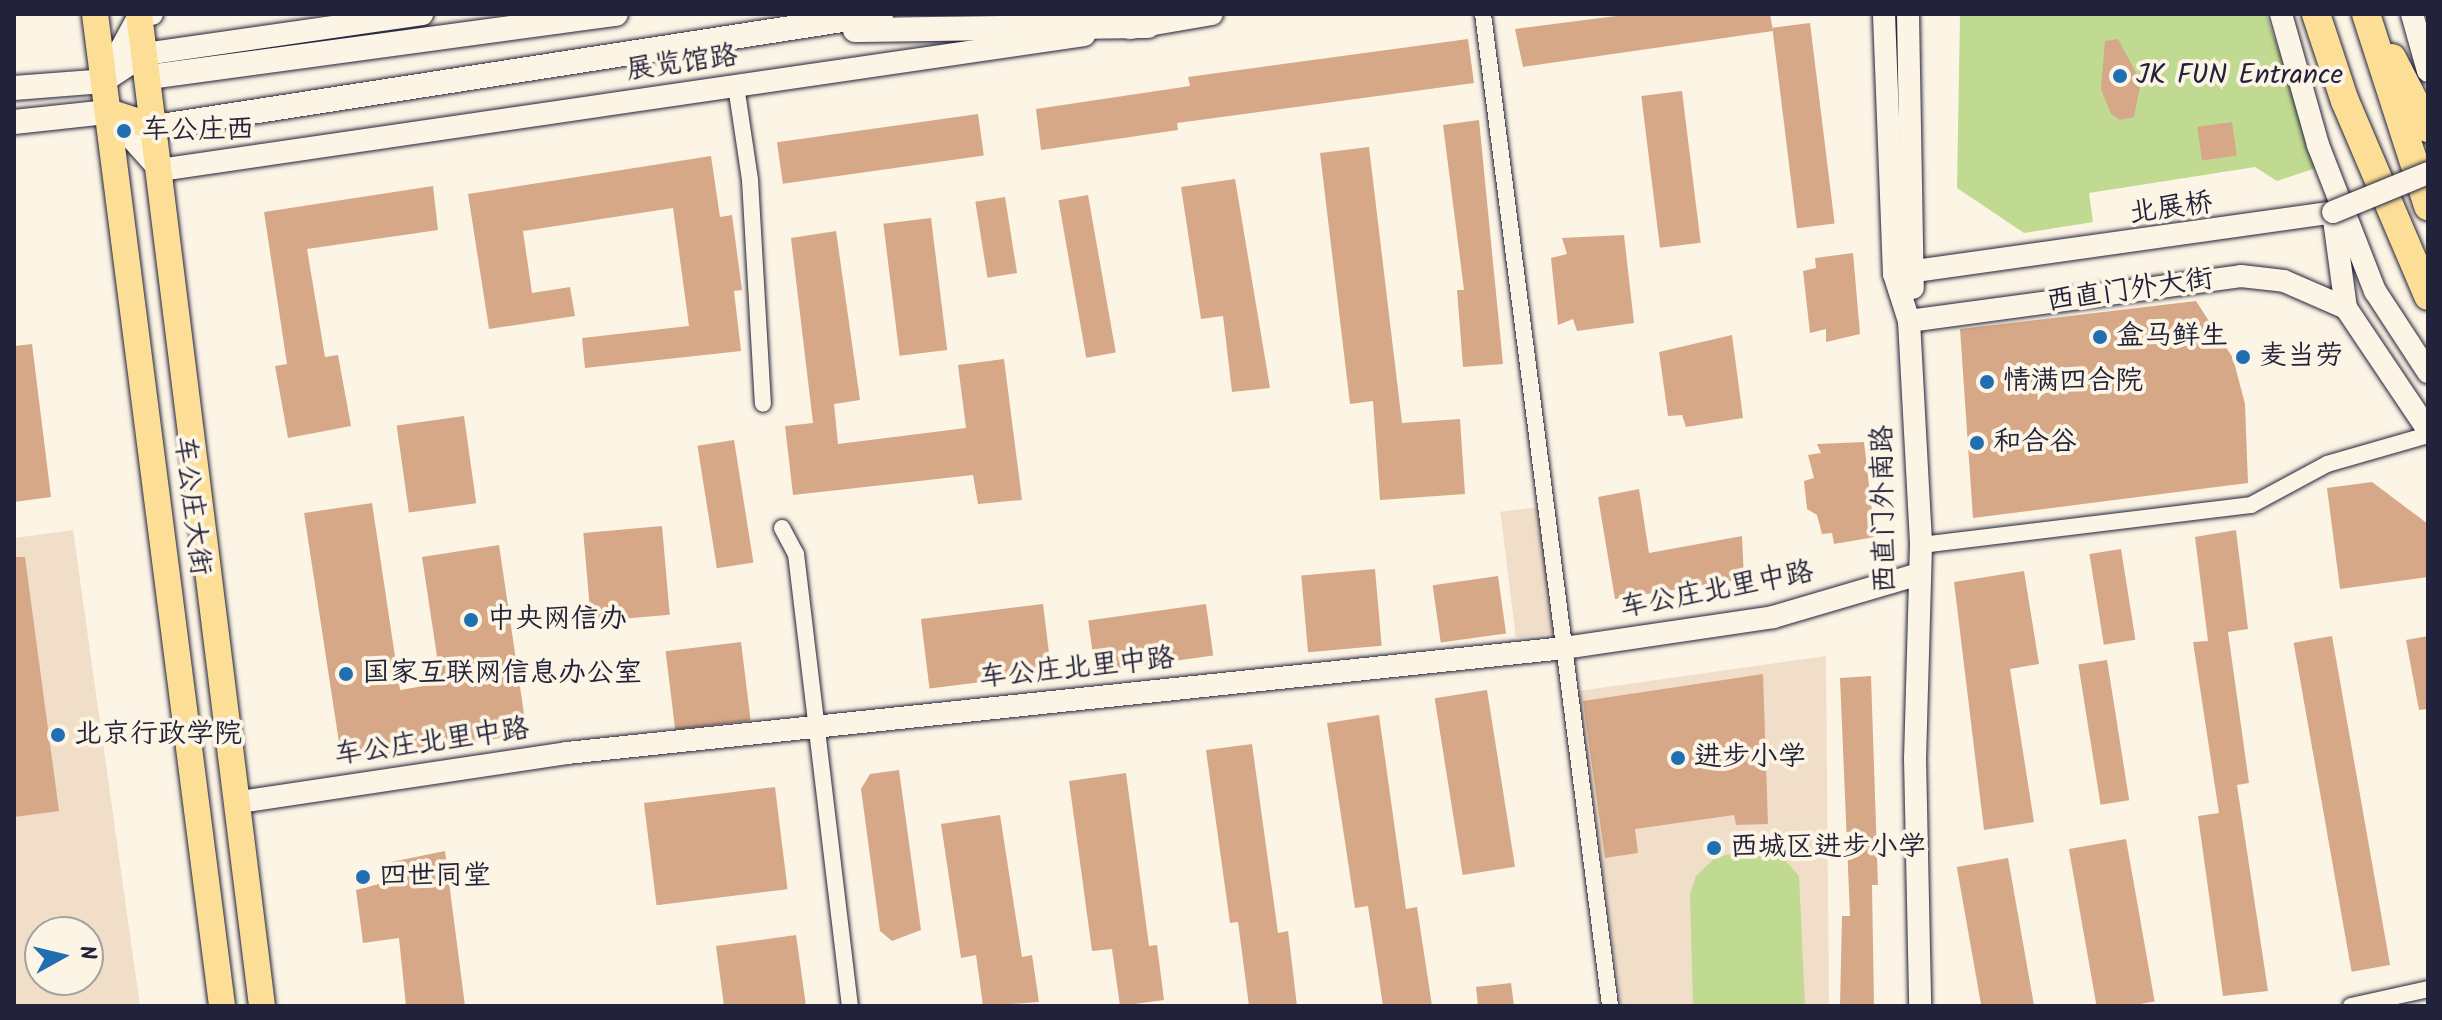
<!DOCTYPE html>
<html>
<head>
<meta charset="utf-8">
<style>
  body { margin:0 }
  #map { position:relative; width:2442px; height:1020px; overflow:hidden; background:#fcf5e5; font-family:Kalam,"LXGW WenKai TC",sans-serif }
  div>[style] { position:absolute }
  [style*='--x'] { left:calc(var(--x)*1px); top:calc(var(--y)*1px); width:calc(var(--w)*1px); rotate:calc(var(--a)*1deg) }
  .built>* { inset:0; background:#f1dec9; transform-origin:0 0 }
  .green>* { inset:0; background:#c0da91 }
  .building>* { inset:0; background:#d6a888; transform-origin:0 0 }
  .roads { filter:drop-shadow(0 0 2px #22223b) drop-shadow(0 0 2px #22223b) }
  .minor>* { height:16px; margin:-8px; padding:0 8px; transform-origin:8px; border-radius:8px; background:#fcf5e5 }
  .tertiary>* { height:22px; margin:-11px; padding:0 11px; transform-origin:11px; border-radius:11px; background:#fcf5e5 }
  .secondary>* { height:24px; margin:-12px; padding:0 12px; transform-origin:12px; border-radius:12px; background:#fcf5e5 }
  .primary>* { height:26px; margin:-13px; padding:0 13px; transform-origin:13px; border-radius:13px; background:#fcde96 }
  .trunk>* { height:28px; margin:-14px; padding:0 14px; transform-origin:14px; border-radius:14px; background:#fcde96 }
  .bridges { filter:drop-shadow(0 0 2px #22223b) drop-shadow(0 0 2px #22223b) }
  .tertiary-bridge>* { height:22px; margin:-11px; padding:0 11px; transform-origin:11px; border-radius:11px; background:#fcf5e5 }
  .dots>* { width:22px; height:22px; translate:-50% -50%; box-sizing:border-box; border:4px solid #fcf5e5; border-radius:50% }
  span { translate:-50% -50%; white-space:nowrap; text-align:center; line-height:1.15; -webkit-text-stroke:8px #fcf5e5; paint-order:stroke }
  .street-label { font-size:28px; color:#22223b }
  .poi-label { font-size:28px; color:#22223b }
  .left { translate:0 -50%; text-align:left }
  .frame { position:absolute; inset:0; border:16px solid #22223b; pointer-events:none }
  .north { position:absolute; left:24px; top:916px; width:80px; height:80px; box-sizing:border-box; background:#fcf5e5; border:2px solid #a5a1a1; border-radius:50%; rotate:82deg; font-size:22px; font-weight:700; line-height:32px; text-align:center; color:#22223b }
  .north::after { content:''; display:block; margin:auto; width:28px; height:36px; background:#1f6fb2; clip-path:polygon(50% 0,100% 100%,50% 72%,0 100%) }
</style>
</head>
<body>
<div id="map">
  <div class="built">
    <div style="left:1539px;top:507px;width:127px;height:39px;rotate:83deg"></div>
    <div style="clip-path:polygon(evenodd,73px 530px,140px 1006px,14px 1006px,14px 538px,73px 530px,40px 932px,88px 932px,88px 980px,40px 980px,40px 932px)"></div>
    <div style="clip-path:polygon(1826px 656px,1829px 1006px,1621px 1006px,1578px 691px)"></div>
  </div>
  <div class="green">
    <div style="clip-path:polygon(1960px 14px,2266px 14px,2319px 167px,2277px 181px,2255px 167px,2089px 193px,2093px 222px,2024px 233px,1957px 188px)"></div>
    <div style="clip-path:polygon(1759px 849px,1784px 859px,1799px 876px,1805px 1006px,1693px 1006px,1690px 895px,1696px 876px,1716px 857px)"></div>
  </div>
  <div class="building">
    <div style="clip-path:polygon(1632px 14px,1770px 14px,1773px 31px,1523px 67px,1515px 29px)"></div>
    <div style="left:1810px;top:23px;width:202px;height:38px;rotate:83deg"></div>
    <div style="clip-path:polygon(1468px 39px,1474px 83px,1177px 123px,1178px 130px,1041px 150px,1036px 109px,1190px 86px,1188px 77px)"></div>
    <div style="clip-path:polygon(2118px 39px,2141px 82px,2134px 117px,2120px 120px,2111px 114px,2101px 89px,2105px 41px)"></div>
    <div style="left:1682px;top:91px;width:153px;height:41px;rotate:83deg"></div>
    <div style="left:978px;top:114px;width:42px;height:203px;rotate:82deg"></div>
    <div style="clip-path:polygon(1479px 120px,1503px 364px,1463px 367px,1457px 290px,1464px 290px,1443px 125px)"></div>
    <div style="left:2232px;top:122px;width:34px;height:35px;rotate:82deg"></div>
    <div style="clip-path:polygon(1369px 147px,1402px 423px,1460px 419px,1465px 494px,1380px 500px,1373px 401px,1350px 404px,1320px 153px)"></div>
    <div style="clip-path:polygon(711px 156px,720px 217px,732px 215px,742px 290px,734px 291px,741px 351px,585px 368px,582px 338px,689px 326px,673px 208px,523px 231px,532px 293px,570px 287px,575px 316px,489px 329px,468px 194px)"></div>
    <div style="clip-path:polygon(1235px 179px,1270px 388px,1232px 392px,1223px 316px,1201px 319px,1181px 187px)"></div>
    <div style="clip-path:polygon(433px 186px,438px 230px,307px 249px,325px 357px,338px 355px,351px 426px,288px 438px,275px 366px,287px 364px,264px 212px)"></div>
    <div style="left:1088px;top:195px;width:160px;height:30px;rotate:80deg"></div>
    <div style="left:1005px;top:197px;width:77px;height:30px;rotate:81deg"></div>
    <div style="left:931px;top:218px;width:133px;height:48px;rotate:83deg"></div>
    <div style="clip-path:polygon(836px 231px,860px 400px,834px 404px,838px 444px,966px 428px,958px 365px,1004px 359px,1022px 500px,978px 504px,973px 475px,793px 495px,785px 426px,813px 423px,791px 238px)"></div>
    <div style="clip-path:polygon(1624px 235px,1634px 323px,1577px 331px,1573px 319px,1558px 325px,1551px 258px,1567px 254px,1562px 238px)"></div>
    <div style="clip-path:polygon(1853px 253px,1860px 334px,1826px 342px,1826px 329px,1810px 333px,1803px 271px,1816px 268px,1815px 258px)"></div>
    <div style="clip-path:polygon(2196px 301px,2233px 358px,2245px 404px,2248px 483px,1973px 518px,1960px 329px)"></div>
    <div style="clip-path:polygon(1732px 335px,1743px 418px,1686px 427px,1682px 415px,1668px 416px,1659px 352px)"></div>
    <div style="clip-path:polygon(32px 344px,51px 497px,14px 502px,14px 346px)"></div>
    <div style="left:464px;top:416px;width:88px;height:68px;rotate:82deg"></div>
    <div style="left:734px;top:440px;width:124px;height:37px;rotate:81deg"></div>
    <div style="clip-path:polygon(1864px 442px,1875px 537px,1834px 544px,1832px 533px,1822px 534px,1817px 515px,1807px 509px,1804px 481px,1814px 478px,1808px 455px,1821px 453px,1817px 444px)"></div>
    <div style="clip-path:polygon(2372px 482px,2428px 524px,2428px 577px,2340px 589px,2327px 488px)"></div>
    <div style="clip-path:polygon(1639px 489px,1649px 553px,1742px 536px,1744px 579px,1615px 599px,1598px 497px)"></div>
    <div style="clip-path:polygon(372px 503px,400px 690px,441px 683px,422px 557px,499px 545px,527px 734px,342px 762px,304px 513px)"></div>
    <div style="left:662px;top:526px;width:89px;height:79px;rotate:85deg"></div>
    <div style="clip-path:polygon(2236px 530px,2248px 629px,2228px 632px,2249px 783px,2237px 785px,2268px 991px,2223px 996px,2198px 816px,2219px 813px,2193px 642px,2208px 641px,2195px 537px)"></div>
    <div style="left:2121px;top:549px;width:92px;height:32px;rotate:81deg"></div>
    <div style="clip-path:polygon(14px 557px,25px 557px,59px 811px,14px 817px)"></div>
    <div style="left:1375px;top:569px;width:77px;height:74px;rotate:85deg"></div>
    <div style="clip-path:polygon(2024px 571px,2039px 664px,2010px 669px,2034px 822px,1984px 830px,1954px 582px)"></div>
    <div style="left:1498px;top:576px;width:58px;height:66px;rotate:82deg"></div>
    <div style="left:1043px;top:604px;width:70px;height:123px;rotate:83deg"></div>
    <div style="left:1206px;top:604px;width:52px;height:119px;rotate:82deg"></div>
    <div style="left:2332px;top:636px;width:334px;height:39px;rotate:80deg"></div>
    <div style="clip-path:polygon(2428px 636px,2428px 709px,2419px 710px,2406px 640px)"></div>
    <div style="left:741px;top:642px;width:79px;height:76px;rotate:83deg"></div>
    <div style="left:2107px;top:660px;width:142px;height:29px;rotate:81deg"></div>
    <div style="clip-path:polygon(1763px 674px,1768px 824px,1736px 825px,1734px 815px,1635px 829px,1638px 853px,1605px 858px,1583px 701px)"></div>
    <div style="clip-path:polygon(1871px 676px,1878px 885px,1872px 885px,1874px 1006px,1840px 1006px,1842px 916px,1850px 916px,1840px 678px)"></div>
    <div style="left:1487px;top:690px;width:179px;height:53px;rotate:81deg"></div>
    <div style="clip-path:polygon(1379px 715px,1406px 909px,1417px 907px,1432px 1006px,1383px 1006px,1368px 906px,1355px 908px,1327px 723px)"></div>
    <div style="clip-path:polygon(1252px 744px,1278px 933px,1288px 931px,1297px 1006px,1249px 1006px,1238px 922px,1230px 923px,1206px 750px)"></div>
    <div style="clip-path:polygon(899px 770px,921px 930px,892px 941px,880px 931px,861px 789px,870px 774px)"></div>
    <div style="clip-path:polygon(1126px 773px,1149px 946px,1157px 945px,1164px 1000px,1120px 1006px,1112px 949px,1092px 951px,1069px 781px)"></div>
    <div style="left:775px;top:787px;width:103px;height:132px;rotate:83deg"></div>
    <div style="clip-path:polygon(1000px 815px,1022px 957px,1032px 955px,1039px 1002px,983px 1006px,976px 955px,961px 958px,941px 824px)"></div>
    <div style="left:2126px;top:839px;width:165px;height:58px;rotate:80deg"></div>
    <div style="clip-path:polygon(445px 851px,465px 1006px,406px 1006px,399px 938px,363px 943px,356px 890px,383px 883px,381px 864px)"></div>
    <div style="left:2008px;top:858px;width:150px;height:52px;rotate:80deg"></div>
    <div style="clip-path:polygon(796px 935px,806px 1006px,724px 1006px,716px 946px)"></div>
    <div style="clip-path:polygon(1511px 983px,1514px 1006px,1478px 1006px,1476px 987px)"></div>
  </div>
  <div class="roads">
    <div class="minor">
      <div style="--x:1483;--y:14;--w:1000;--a:82.7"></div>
      <div style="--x:736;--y:86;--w:95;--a:81.5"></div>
      <div style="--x:750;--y:180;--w:224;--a:86.7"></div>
      <div style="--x:782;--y:528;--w:30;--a:62"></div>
      <div style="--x:796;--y:554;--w:455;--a:83.2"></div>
      <div style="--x:1921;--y:545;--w:332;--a:-6.9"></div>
      <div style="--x:2251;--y:505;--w:86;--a:-28.3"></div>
      <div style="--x:2327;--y:464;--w:105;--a:-16"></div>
      <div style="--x:2351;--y:1006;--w:79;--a:-12.4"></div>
    </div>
    <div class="tertiary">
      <div style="--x:1884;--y:14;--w:260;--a:87.8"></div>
      <div style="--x:1894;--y:274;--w:49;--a:72.3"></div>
      <div style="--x:1909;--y:321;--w:224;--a:86.9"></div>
      <div style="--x:1921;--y:545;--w:213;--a:91.6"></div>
      <div style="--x:1915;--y:758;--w:248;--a:88.8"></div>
      <div style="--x:1908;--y:14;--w:274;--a:89"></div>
      <div style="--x:2281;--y:14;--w:136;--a:74.2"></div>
      <div style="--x:2318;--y:145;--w:157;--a:68.7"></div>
      <div style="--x:2375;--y:291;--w:97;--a:56.8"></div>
      <div style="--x:2412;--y:14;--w:59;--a:74.3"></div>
      <div style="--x:1130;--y:28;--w:83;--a:-9.7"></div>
      <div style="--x:106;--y:76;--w:68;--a:-61.2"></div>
      <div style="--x:139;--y:16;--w:13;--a:-9"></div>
      <div style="--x:104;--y:81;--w:49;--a:-33.4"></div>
      <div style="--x:145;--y:54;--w:280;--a:-8.2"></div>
      <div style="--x:108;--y:112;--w:78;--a:48.1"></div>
      <div style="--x:160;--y:170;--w:934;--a:-8.31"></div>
      <div style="--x:1894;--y:274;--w:443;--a:-8"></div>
      <div style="--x:2333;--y:212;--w:97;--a:82.3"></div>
      <div style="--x:2346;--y:308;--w:147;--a:56.1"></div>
      <div style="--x:1909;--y:321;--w:335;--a:-7.7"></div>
      <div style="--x:2241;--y:276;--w:43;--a:6.6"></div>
      <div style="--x:2284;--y:281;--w:68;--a:23.5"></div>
      <div style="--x:240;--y:802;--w:331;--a:-8.5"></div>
      <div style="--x:567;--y:753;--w:1003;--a:-6.01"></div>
      <div style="--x:1564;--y:648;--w:211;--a:-8.4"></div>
      <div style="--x:1773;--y:617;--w:149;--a:-16.4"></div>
    </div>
    <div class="secondary">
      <div style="--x:855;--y:30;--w:293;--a:-0.8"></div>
      <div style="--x:149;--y:77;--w:471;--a:-7.7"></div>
      <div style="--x:14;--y:88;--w:90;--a:-4.4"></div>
      <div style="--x:14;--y:122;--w:95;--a:-6.1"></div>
      <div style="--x:155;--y:127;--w:735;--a:-8.85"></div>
    </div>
    <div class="primary">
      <div style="--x:95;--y:14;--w:1000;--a:82.7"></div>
      <div style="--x:139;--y:14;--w:1000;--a:82.93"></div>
      <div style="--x:108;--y:112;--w:49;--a:17.7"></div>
    </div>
    <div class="trunk">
      <div style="--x:2316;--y:14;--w:92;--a:71.6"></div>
      <div style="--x:2345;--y:101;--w:212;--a:66.9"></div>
      <div style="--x:2366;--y:14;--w:202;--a:72.1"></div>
      <div style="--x:2392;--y:58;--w:79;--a:62.8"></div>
    </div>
  </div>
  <div class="bridges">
    <div class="tertiary-bridge">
      <div style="--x:2333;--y:212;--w:103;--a:-22.3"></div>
    </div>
  </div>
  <div class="dots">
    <div style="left:2120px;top:76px;background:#1f6fb2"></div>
    <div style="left:124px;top:131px;background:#1f6fb2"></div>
    <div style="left:2100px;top:337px;background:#1f6fb2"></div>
    <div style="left:2243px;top:357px;background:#1f6fb2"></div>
    <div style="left:1987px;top:382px;background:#1f6fb2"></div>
    <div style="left:1977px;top:443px;background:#1f6fb2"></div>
    <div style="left:471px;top:620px;background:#1f6fb2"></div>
    <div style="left:346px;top:674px;background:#1f6fb2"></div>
    <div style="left:58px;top:735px;background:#1f6fb2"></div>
    <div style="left:1678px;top:758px;background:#1f6fb2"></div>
    <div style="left:1714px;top:848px;background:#1f6fb2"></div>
    <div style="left:363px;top:877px;background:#1f6fb2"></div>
  </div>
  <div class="street-label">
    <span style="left:682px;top:64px;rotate:-8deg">展览馆路</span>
    <span style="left:2171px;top:209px;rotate:-8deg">北展桥</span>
    <span style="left:2130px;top:291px;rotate:-8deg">西直门外大街</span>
    <span style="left:191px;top:506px;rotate:83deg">车公庄大街</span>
    <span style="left:1885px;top:509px;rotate:-91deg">西直门外南路</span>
    <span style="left:1717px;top:591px;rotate:-11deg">车公庄北里中路</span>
    <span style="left:1077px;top:669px;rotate:-6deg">车公庄北里中路</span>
    <span style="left:432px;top:743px;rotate:-8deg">车公庄北里中路</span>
  </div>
  <div class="poi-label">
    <span class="left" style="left:2136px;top:76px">JK FUN Entrance</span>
    <span class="left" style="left:142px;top:131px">车公庄西</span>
    <span class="left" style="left:2116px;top:337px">盒马鲜生</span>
    <span class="left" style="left:2259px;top:357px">麦当劳</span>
    <span class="left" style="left:2003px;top:382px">情满四合院</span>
    <span class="left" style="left:1993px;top:443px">和合谷</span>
    <span class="left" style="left:487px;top:620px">中央网信办</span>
    <span class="left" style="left:362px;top:674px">国家互联网信息办公室</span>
    <span class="left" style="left:74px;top:735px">北京行政学院</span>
    <span class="left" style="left:1694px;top:758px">进步小学</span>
    <span class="left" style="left:1730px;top:848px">西城区进步小学</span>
    <span class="left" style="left:379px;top:877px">四世同堂</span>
  </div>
  <div class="frame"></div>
  <div class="north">N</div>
</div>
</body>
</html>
